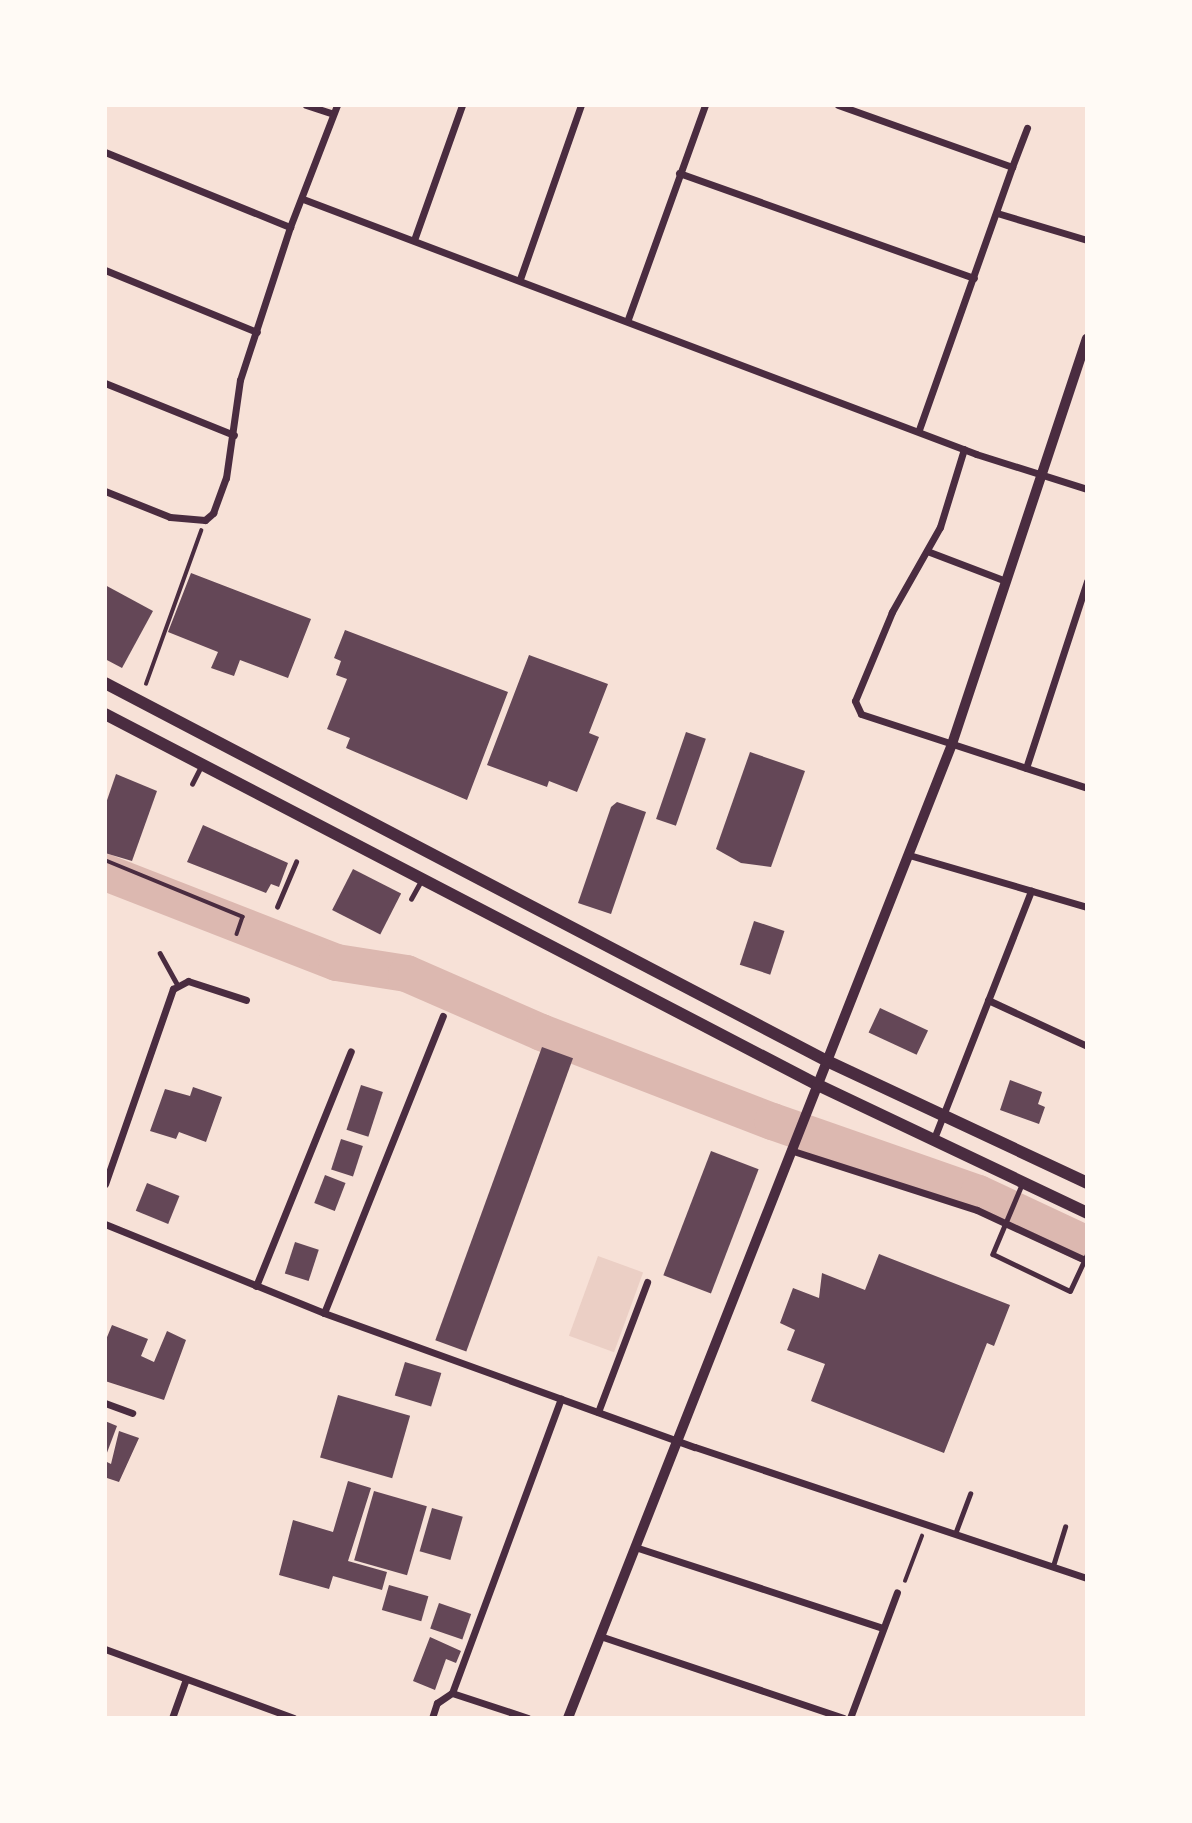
<!DOCTYPE html>
<html>
<head>
<meta charset="utf-8">
<style>
  body { margin:0 }
  #map { position:relative; width:1192px; height:1823px; overflow:hidden; background:#f7e1d7; font-family:"Noto Serif",serif }
  div>[style] { position:absolute }
  [style*='--x'] { left:calc(var(--x)*1px); top:calc(var(--y)*1px); width:calc(var(--w)*1px); rotate:calc(var(--a)*1deg) }
  .green>* { inset:0; background:#ebcfc5; transform-origin:0 0 }
  .river>* { height:37px; margin:-18.5px; padding:0 18.5px; transform-origin:18.5px; border-radius:18.5px; background:#dcb8b0 }
  .building>* { inset:0; background:#644757; transform-origin:0 0 }
  .path>* { height:3.5px; margin:-1.75px; padding:0 1.75px; transform-origin:1.75px; border-radius:1.75px; background:#4a2c40 }
  .service>* { height:4.5px; margin:-2.25px; padding:0 2.25px; transform-origin:2.25px; border-radius:2.25px; background:#4a2c40 }
  .minor>* { height:7px; margin:-3.5px; padding:0 3.5px; transform-origin:3.5px; border-radius:3.5px; background:#4a2c40 }
  .tertiary>* { height:10px; margin:-5px; padding:0 5px; transform-origin:5px; border-radius:5px; background:#4a2c40 }
  .secondary>* { height:12px; margin:-6px; padding:0 6px; transform-origin:6px; border-radius:6px; background:#4a2c40 }
  span { translate:-50% -50%; white-space:nowrap; text-align:center; line-height:1.15; -webkit-text-stroke:5px #fffaf5; paint-order:stroke }
  .frame { position:absolute; inset:0; border:107px solid #fffaf5; pointer-events:none }
</style>
</head>
<body>
<div id="map">
  <div class="green">
    <div style="left:598px;top:1256px;width:48px;height:85px;rotate:20deg"></div>
  </div>
  <div class="river">
    <div style="--x:105;--y:872;--w:248;--a:21.3"></div>
    <div style="--x:336;--y:962;--w:71;--a:8.9"></div>
    <div style="--x:406;--y:973;--w:147;--a:23.6"></div>
    <div style="--x:541;--y:1032;--w:248;--a:21.1"></div>
    <div style="--x:772;--y:1121;--w:218;--a:19.3"></div>
    <div style="--x:978;--y:1193;--w:120;--a:25.1"></div>
  </div>
  <div class="building">
    <div style="clip-path:polygon(191px 573px,311px 619px,288px 678px,240px 660px,234px 676px,211px 668px,218px 652px,168px 632px)"></div>
    <div style="clip-path:polygon(105px 585px,153px 611px,122px 668px,105px 659px)"></div>
    <div style="clip-path:polygon(345px 630px,508px 692px,467px 800px,346px 748px,350px 738px,327px 729px,347px 679px,336px 675px,341px 661px,334px 658px)"></div>
    <div style="clip-path:polygon(529px 655px,608px 684px,589px 733px,599px 737px,577px 792px,549px 781px,547px 787px,487px 765px)"></div>
    <div style="left:686px;top:732px;width:21px;height:92px;rotate:19deg"></div>
    <div style="clip-path:polygon(750px 752px,805px 771px,771px 867px,741px 863px,716px 849px)"></div>
    <div style="clip-path:polygon(116px 774px,157px 791px,132px 861px,105px 853px,105px 806px)"></div>
    <div style="clip-path:polygon(617px 802px,646px 812px,611px 914px,578px 903px,611px 807px)"></div>
    <div style="clip-path:polygon(203px 825px,288px 863px,279px 887px,271px 884px,266px 893px,187px 862px)"></div>
    <div style="left:353px;top:869px;width:54px;height:46px;rotate:27deg"></div>
    <div style="left:754px;top:921px;width:32px;height:46px;rotate:18deg"></div>
    <div style="left:880px;top:1008px;width:53px;height:27px;rotate:25deg"></div>
    <div style="left:542px;top:1047px;width:33px;height:312px;rotate:20deg"></div>
    <div style="clip-path:polygon(1010px 1080px,1042px 1092px,1038px 1104px,1045px 1107px,1039px 1124px,1000px 1110px)"></div>
    <div style="left:361px;top:1085px;width:23px;height:47px;rotate:18deg"></div>
    <div style="clip-path:polygon(193px 1087px,222px 1097px,206px 1142px,179px 1132px,176px 1139px,150px 1131px,165px 1089px,190px 1096px)"></div>
    <div style="left:341px;top:1139px;width:23px;height:32px;rotate:18deg"></div>
    <div style="left:711px;top:1151px;width:51px;height:133px;rotate:21deg"></div>
    <div style="left:325px;top:1175px;width:22px;height:30px;rotate:21deg"></div>
    <div style="left:147px;top:1183px;width:35px;height:30px;rotate:22deg"></div>
    <div style="left:295px;top:1242px;width:25px;height:33px;rotate:18deg"></div>
    <div style="clip-path:polygon(879px 1254px,1010px 1305px,994px 1346px,987px 1343px,944px 1453px,811px 1401px,825px 1364px,787px 1350px,795px 1330px,780px 1323px,793px 1288px,819px 1298px,822px 1273px,865px 1290px)"></div>
    <div style="clip-path:polygon(112px 1325px,148px 1339px,141px 1356px,154px 1362px,167px 1331px,186px 1340px,164px 1400px,105px 1381px,105px 1342px)"></div>
    <div style="left:405px;top:1362px;width:38px;height:35px;rotate:17deg"></div>
    <div style="left:338px;top:1395px;width:75px;height:65px;rotate:16deg"></div>
    <div style="clip-path:polygon(105px 1421px,117px 1426px,105px 1458px)"></div>
    <div style="clip-path:polygon(119px 1431px,139px 1438px,119px 1482px,107px 1478px,105px 1483px,105px 1461px,111px 1464px)"></div>
    <div style="clip-path:polygon(348px 1481px,371px 1488px,348px 1561px,387px 1572px,382px 1590px,333px 1576px,329px 1589px,279px 1575px,293px 1520px,333px 1532px)"></div>
    <div style="left:374px;top:1491px;width:55px;height:72px;rotate:16deg"></div>
    <div style="left:432px;top:1508px;width:32px;height:45px;rotate:16deg"></div>
    <div style="left:389px;top:1585px;width:41px;height:26px;rotate:16deg"></div>
    <div style="left:439px;top:1603px;width:34px;height:27px;rotate:19deg"></div>
    <div style="clip-path:polygon(430px 1637px,461px 1651px,456px 1663px,446px 1659px,435px 1690px,413px 1681px)"></div>
  </div>
  <div class="path">
    <div style="--x:146;--y:684;--w:163;--a:-70.2"></div>
    <div style="--x:105;--y:860;--w:149;--a:22.4"></div>
    <div style="--x:243;--y:917;--w:18;--a:109"></div>
    <div style="--x:905;--y:1581;--w:48;--a:-69.3"></div>
  </div>
  <div class="service">
    <div style="--x:192;--y:784;--w:20;--a:-63"></div>
    <div style="--x:411;--y:899;--w:21;--a:-61"></div>
    <div style="--x:277;--y:907;--w:49;--a:-67.1"></div>
    <div style="--x:160;--y:953;--w:37;--a:61"></div>
    <div style="--x:1022;--y:1185;--w:75;--a:112.8"></div>
    <div style="--x:993;--y:1254;--w:85;--a:25.7"></div>
    <div style="--x:1070;--y:1291;--w:40;--a:-65"></div>
    <div style="--x:955;--y:1534;--w:43;--a:-69.4"></div>
    <div style="--x:1053;--y:1566;--w:41;--a:-72.9"></div>
  </div>
  <div class="minor">
    <div style="--x:306;--y:105;--w:28;--a:18"></div>
    <div style="--x:838;--y:105;--w:185;--a:19.6"></div>
    <div style="--x:1012;--y:167;--w:279;--a:109.5"></div>
    <div style="--x:105;--y:152;--w:200;--a:22.1"></div>
    <div style="--x:1012;--y:167;--w:42;--a:-69"></div>
    <div style="--x:679;--y:173;--w:313;--a:19.6"></div>
    <div style="--x:303;--y:199;--w:720;--a:20.75"></div>
    <div style="--x:976;--y:454;--w:116;--a:17.5"></div>
    <div style="--x:997;--y:213;--w:94;--a:16.7"></div>
    <div style="--x:414;--y:240;--w:143;--a:-70.4"></div>
    <div style="--x:105;--y:270;--w:164;--a:22.2"></div>
    <div style="--x:520;--y:279;--w:184;--a:-70.7"></div>
    <div style="--x:628;--y:319;--w:227;--a:-70.2"></div>
    <div style="--x:105;--y:383;--w:139;--a:22"></div>
    <div style="--x:964;--y:449;--w:82;--a:107.1"></div>
    <div style="--x:940;--y:527;--w:98;--a:119.5"></div>
    <div style="--x:892;--y:612;--w:96;--a:112.6"></div>
    <div style="--x:855;--y:701;--w:14;--a:65"></div>
    <div style="--x:861;--y:714;--w:238;--a:18.1"></div>
    <div style="--x:105;--y:491;--w:70;--a:21.8"></div>
    <div style="--x:170;--y:517;--w:35;--a:5"></div>
    <div style="--x:205;--y:520;--w:11;--a:-41"></div>
    <div style="--x:213;--y:513;--w:37;--a:-70"></div>
    <div style="--x:226;--y:478;--w:99;--a:-81.9"></div>
    <div style="--x:240;--y:380;--w:161;--a:-71.9"></div>
    <div style="--x:290;--y:227;--w:131;--a:-68.9"></div>
    <div style="--x:927;--y:551;--w:85;--a:20.8"></div>
    <div style="--x:1026;--y:768;--w:197;--a:-71.9"></div>
    <div style="--x:909;--y:855;--w:185;--a:16.3"></div>
    <div style="--x:988;--y:1000;--w:109;--a:24.9"></div>
    <div style="--x:933;--y:1141;--w:269;--a:-68.6"></div>
    <div style="--x:790;--y:1150;--w:196;--a:17.8"></div>
    <div style="--x:977;--y:1210;--w:121;--a:24.9"></div>
    <div style="--x:105;--y:1184;--w:207;--a:-70.8"></div>
    <div style="--x:173;--y:989;--w:17;--a:-28"></div>
    <div style="--x:188;--y:981;--w:61;--a:18.1"></div>
    <div style="--x:105;--y:1224;--w:236;--a:22.1"></div>
    <div style="--x:324;--y:1313;--w:394;--a:19.9"></div>
    <div style="--x:695;--y:1447;--w:413;--a:18.5"></div>
    <div style="--x:256;--y:1286;--w:253;--a:-68"></div>
    <div style="--x:324;--y:1313;--w:320;--a:-68.2"></div>
    <div style="--x:105;--y:1403;--w:29;--a:20"></div>
    <div style="--x:598;--y:1412;--w:139;--a:-69.3"></div>
    <div style="--x:635;--y:1547;--w:261;--a:18.1"></div>
    <div style="--x:600;--y:1636;--w:257;--a:18.6"></div>
    <div style="--x:105;--y:1649;--w:201;--a:20.1"></div>
    <div style="--x:452;--y:1693;--w:80;--a:18.2"></div>
    <div style="--x:172;--y:1718;--w:41;--a:-70.3"></div>
    <div style="--x:432;--y:1718;--w:16;--a:-72"></div>
    <div style="--x:437;--y:1703;--w:18;--a:-34"></div>
    <div style="--x:452;--y:1693;--w:314;--a:-69.7"></div>
    <div style="--x:850;--y:1718;--w:134;--a:-69.5"></div>
  </div>
  <div class="tertiary">
    <div style="--x:568;--y:1718;--w:1047;--a:-68.48"></div>
    <div style="--x:952;--y:744;--w:427;--a:-71.6"></div>
  </div>
  <div class="secondary">
    <div style="--x:105;--y:683;--w:815;--a:27.63"></div>
    <div style="--x:827;--y:1061;--w:287;--a:25.1"></div>
    <div style="--x:105;--y:714;--w:804;--a:27.49"></div>
    <div style="--x:818;--y:1085;--w:298;--a:25.4"></div>
  </div>
  <div class="frame"></div>
</div>
</body>
</html>
